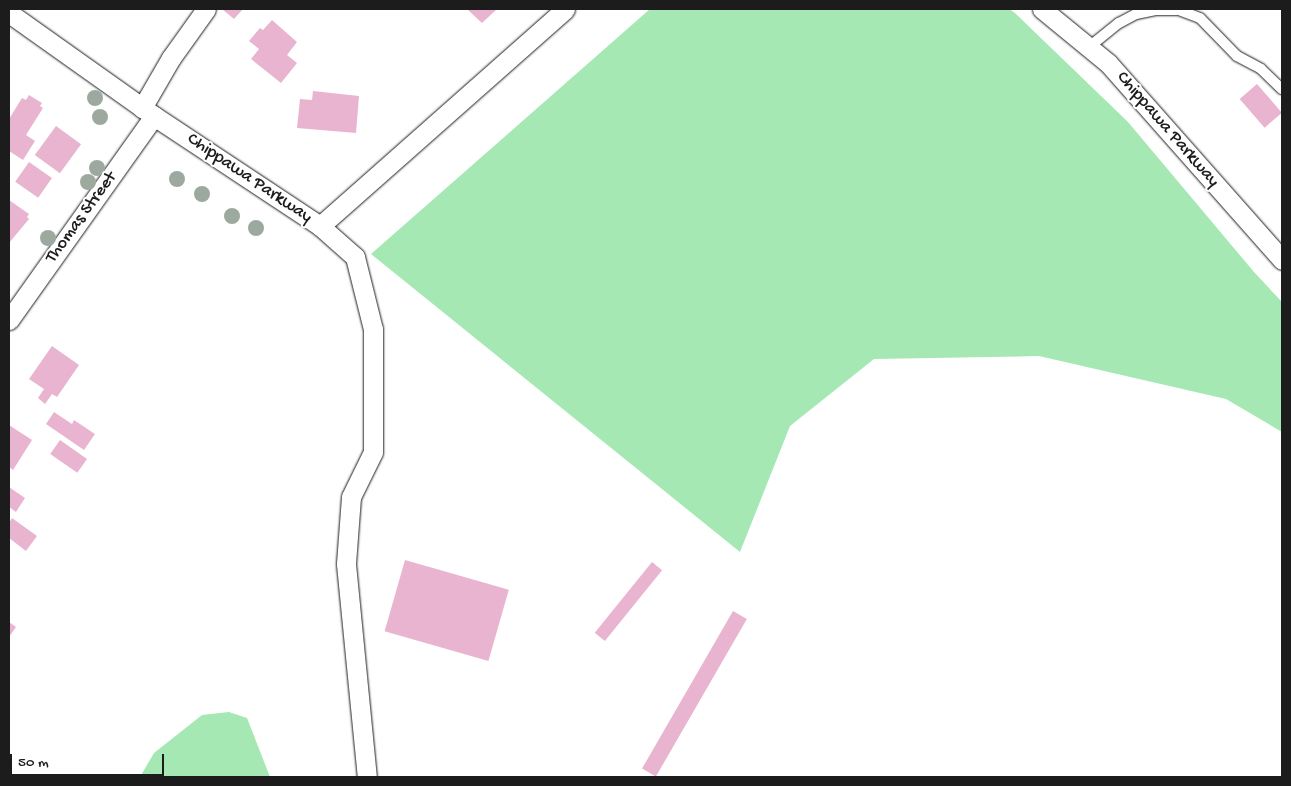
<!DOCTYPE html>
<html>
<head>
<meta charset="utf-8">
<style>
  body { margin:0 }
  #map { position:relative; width:1291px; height:786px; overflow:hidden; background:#fff; font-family:"Gochi Hand",sans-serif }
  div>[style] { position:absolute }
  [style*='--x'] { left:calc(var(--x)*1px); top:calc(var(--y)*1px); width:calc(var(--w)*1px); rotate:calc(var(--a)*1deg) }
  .green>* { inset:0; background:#a5e8b3 }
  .building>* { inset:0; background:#e9b4d0; transform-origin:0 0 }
  .roads { filter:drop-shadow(0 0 1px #1c1c1c) drop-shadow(0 0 1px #1c1c1c) }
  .lane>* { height:10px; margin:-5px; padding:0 5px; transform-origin:5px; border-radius:5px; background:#fff }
  .street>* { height:19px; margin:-9.5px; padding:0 9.5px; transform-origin:9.5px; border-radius:9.5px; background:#fff }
  .trees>* { width:16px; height:16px; margin:-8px; border-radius:50%; background:#9da99f }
  span { translate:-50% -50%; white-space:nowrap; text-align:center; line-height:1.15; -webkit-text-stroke:4px #fff; paint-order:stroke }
  .street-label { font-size:18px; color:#1c1c1c }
  .frame { position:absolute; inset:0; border:10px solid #1c1c1c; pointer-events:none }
  .scale { position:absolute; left:10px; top:754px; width:154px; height:22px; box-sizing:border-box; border:2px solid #1c1c1c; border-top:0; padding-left:6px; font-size:15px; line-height:18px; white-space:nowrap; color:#1c1c1c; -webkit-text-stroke:4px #fff; paint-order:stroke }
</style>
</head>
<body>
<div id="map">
  <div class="green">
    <div style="clip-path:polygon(650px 9px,1009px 9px,1015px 13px,1128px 122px,1254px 272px,1282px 302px,1282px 432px,1226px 399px,1039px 356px,874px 359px,790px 426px,740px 552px,371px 254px)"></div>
    <div style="clip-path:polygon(229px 712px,247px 718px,270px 777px,140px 777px,154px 753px,202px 715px)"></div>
  </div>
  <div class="building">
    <div style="clip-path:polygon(222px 9px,243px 9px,234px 19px)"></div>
    <div style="clip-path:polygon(467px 9px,497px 9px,482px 23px)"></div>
    <div style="clip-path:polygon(272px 20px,297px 42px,287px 55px,297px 63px,281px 83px,251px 59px,259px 49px,249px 41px,260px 28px,263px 30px)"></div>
    <div style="left:1257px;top:84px;width:38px;height:23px;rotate:49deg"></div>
    <div style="clip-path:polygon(313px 91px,359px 96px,356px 133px,297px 128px,300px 99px,312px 100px)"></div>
    <div style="clip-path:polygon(29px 95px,42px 103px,40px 106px,43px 108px,26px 135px,35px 141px,23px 160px,9px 151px,9px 119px,22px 98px,26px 100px)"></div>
    <div style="left:56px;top:126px;width:31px;height:36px;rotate:36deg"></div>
    <div style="left:29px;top:162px;width:28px;height:24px;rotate:35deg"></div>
    <div style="clip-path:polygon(9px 200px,29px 214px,27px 217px,29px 219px,9px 243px)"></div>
    <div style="clip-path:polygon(52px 346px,79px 365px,57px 397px,52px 394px,45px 404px,38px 398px,44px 389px,29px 379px)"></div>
    <div style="clip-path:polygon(54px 412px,72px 424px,74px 420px,95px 434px,84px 450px,46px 424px)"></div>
    <div style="clip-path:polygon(9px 425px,32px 440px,13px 470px,9px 467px)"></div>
    <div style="left:60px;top:440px;width:33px;height:17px;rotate:35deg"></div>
    <div style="clip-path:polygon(9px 487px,25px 498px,16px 512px,9px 507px)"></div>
    <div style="clip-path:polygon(12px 518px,37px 536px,26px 551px,9px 538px,9px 523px)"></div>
    <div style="left:405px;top:560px;width:108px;height:74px;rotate:16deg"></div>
    <div style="left:652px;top:562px;width:13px;height:91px;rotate:39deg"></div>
    <div style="left:733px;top:611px;width:16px;height:182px;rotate:30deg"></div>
    <div style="clip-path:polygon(9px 622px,16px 627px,9px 637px)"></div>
  </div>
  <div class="roads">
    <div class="lane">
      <div style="--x:1089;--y:47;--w:38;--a:-39"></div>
      <div style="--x:1119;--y:23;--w:19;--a:-28"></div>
      <div style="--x:1136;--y:14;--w:20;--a:-11"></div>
      <div style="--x:1156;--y:10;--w:23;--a:0"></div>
      <div style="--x:1179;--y:10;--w:22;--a:21"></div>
      <div style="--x:1200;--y:18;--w:53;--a:45.8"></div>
      <div style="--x:1237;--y:56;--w:27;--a:28"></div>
      <div style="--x:1261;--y:69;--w:29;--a:44"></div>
    </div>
    <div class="street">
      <div style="--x:1042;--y:9;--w:85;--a:39.3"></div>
      <div style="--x:1108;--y:63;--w:263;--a:48.5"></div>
      <div style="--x:9;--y:13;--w:178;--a:35.4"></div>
      <div style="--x:154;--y:116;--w:199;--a:33.5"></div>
      <div style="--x:320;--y:226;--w:47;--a:41.5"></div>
      <div style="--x:355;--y:257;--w:74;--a:76"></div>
      <div style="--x:373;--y:329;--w:123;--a:90"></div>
      <div style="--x:373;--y:452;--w:50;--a:116.1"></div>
      <div style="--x:351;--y:497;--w:67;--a:94.3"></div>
      <div style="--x:346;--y:564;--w:214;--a:84.4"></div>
      <div style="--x:142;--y:108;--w:58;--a:-59.9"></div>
      <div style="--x:171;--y:58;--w:60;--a:-54.5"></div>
      <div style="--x:320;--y:226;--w:327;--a:-41.5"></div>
      <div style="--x:9;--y:320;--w:250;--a:-54.6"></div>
    </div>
  </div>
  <div class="trees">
    <div style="left:95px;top:98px"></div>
    <div style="left:100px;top:117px"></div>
    <div style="left:97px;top:168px"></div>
    <div style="left:177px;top:179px"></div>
    <div style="left:88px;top:182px"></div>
    <div style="left:202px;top:194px"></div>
    <div style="left:232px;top:216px"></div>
    <div style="left:256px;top:228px"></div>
    <div style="left:48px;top:238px"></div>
  </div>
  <div class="street-label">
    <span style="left:1167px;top:130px;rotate:49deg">Chippawa Parkway</span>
    <span style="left:249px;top:179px;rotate:34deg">Chippawa Parkway</span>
    <span style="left:82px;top:218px;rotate:-54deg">Thomas Street</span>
  </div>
  <div class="frame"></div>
  <div class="scale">50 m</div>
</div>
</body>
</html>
